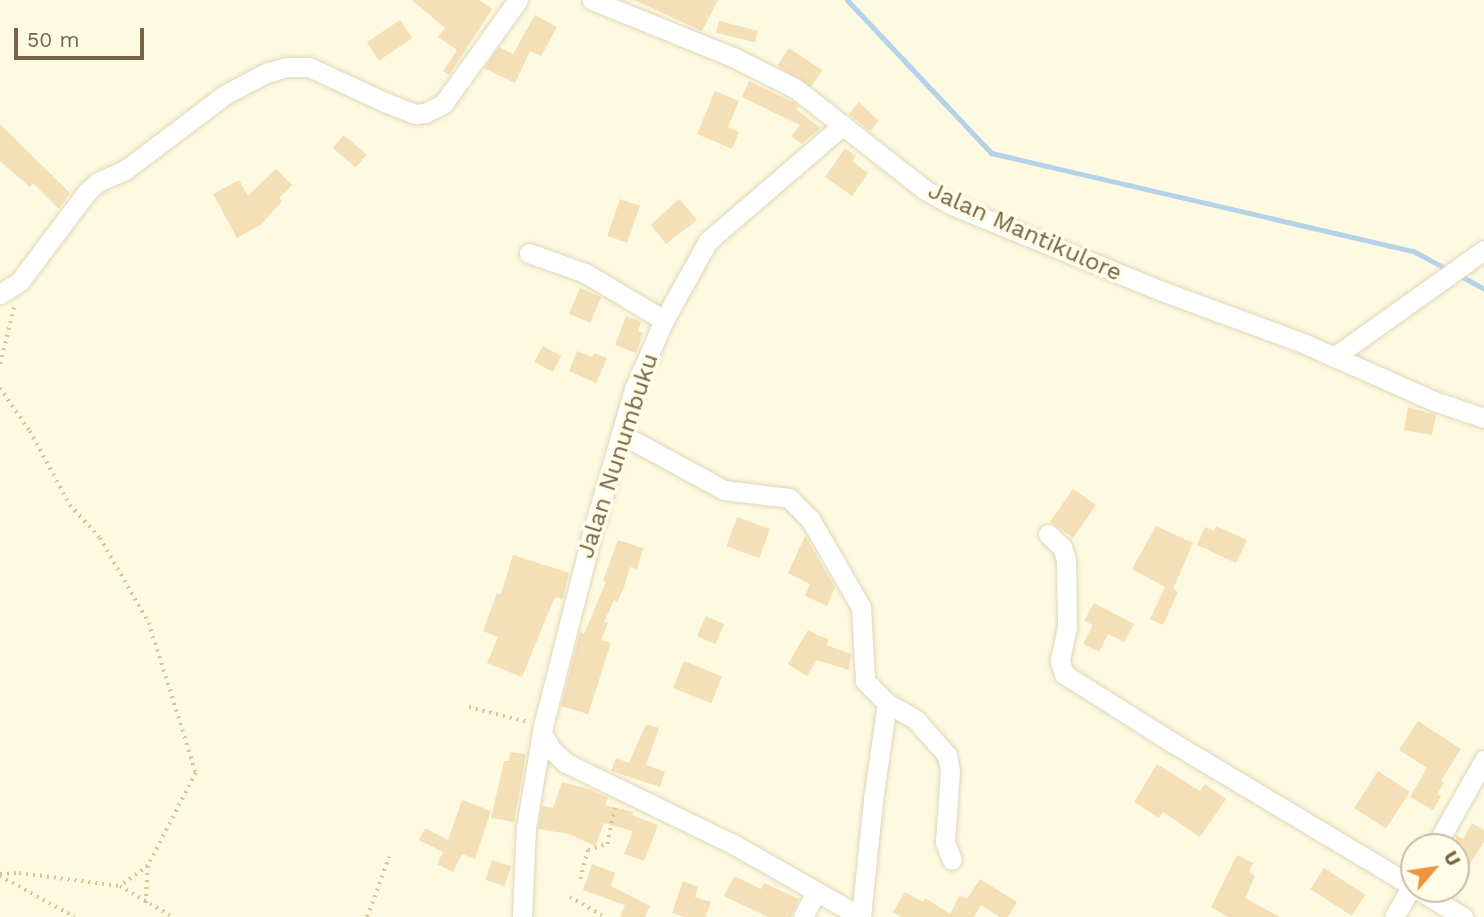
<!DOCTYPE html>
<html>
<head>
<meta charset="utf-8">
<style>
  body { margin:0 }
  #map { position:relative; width:1484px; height:917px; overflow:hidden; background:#fdfae1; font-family:"Work Sans",sans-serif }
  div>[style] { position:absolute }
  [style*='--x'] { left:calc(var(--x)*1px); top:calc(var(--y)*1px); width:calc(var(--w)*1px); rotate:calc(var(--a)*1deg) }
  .stream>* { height:5px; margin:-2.5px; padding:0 2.5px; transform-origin:2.5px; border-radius:2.5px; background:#b4d3e8 }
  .building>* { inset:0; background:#f4dfb7; transform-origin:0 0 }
  .path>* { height:3.5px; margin-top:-1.75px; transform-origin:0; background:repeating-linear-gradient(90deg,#d9c39a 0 2px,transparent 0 7px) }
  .roads { filter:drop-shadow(0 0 2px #e0d6b9) drop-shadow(0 0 2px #e0d6b9) }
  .street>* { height:19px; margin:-9.5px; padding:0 9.5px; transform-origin:9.5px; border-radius:9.5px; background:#fff }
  span { translate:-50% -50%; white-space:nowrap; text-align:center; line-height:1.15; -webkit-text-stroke:7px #fffce8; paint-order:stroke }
  .street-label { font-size:24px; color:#766446 }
  .north { position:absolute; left:1400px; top:833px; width:70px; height:70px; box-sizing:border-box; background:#fffce8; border:2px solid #c8bfa7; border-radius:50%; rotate:61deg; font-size:19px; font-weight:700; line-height:28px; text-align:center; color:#766446 }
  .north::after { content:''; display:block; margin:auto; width:24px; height:32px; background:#ef943e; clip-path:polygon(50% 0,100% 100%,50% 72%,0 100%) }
  .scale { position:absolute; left:14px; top:28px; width:130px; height:32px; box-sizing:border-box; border:4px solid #766446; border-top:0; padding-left:9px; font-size:21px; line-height:24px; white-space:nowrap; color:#766446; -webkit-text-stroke:5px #fffce8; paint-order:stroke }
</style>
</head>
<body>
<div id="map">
  <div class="stream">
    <div style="--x:847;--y:0;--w:210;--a:46.7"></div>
    <div style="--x:991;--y:153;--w:433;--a:13.1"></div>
    <div style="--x:1413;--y:251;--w:38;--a:28"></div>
    <div style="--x:1459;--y:275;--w:29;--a:29"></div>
  </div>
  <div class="building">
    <div style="clip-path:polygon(412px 0,479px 0,492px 9px,449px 75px,443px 71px,457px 50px,438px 37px,445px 28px)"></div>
    <div style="clip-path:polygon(634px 0,718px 0,702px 31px)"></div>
    <div style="clip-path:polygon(535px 15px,557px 27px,541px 56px,530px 51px,515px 83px,484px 68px,499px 47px,513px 54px)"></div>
    <div style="left:400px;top:20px;width:22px;height:40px;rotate:56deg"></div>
    <div style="left:719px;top:21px;width:40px;height:12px;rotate:14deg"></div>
    <div style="left:789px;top:48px;width:40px;height:21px;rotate:34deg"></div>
    <div style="clip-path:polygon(749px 81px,793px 102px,798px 106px,796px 109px,820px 128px,802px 144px,791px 136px,800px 125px,742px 97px)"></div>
    <div style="clip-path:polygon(715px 91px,739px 101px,728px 127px,739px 132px,732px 149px,697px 134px)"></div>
    <div style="clip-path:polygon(859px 102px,879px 121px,870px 131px,849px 114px)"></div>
    <div style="clip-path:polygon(0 124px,70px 193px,59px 209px,33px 183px,30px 187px,0 161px)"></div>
    <div style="left:344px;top:135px;width:30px;height:17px;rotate:41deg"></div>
    <div style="clip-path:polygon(845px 148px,856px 156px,852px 161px,868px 173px,852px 196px,825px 177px)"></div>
    <div style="clip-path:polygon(276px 169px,292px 185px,279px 198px,282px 201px,262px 224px,237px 238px,213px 194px,239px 180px,248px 196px)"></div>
    <div style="left:620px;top:199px;width:21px;height:39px;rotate:19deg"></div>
    <div style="clip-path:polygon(679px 199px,697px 220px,666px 244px,651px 225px)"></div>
    <div style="left:580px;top:288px;width:23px;height:28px;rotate:23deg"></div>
    <div style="clip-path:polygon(626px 316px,641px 322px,638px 331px,643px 333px,636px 353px,615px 345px)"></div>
    <div style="left:543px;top:346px;width:21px;height:18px;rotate:29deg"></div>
    <div style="clip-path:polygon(577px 351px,592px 357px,594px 353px,607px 358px,596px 383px,569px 371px)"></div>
    <div style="clip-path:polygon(1408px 407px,1436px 415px,1432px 435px,1404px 430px)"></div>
    <div style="left:1073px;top:489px;width:28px;height:40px;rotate:35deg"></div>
    <div style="left:737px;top:517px;width:35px;height:31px;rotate:20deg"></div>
    <div style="clip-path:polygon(1156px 526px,1193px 543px,1173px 589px,1178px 592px,1163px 625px,1150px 619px,1165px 587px,1132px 569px)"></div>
    <div style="clip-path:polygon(1216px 526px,1247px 540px,1236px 563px,1197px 545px,1205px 527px,1214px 531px)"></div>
    <div style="clip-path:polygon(805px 536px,835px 587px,827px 606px,805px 596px,810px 584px,788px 573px)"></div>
    <div style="clip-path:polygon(618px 540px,643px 548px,637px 569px,630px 567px,624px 587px,617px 602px,614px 600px,604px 622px,608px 623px,601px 640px,611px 643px,588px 714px,561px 706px,580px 632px,584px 634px,606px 582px,603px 581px)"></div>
    <div style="clip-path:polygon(513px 555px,569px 573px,563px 599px,555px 597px,522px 677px,487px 663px,498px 637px,483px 631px,497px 593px,501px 594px)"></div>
    <div style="clip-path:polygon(1094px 603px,1134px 624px,1124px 642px,1108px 634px,1099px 652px,1083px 644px,1093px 625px,1084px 621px)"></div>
    <div style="left:706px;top:616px;width:20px;height:22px;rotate:24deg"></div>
    <div style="clip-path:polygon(808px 630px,829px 640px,826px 645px,851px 654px,849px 670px,817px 660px,807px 676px,788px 664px)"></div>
    <div style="left:684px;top:661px;width:41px;height:29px;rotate:22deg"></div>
    <div style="clip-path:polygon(1418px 721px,1461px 749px,1441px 781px,1444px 783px,1437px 794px,1441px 796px,1433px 810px,1410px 797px,1427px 768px,1399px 750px)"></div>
    <div style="clip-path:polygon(646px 724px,659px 728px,646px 765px,665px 772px,660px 787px,611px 771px,616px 758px,629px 763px)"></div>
    <div style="clip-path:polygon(510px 752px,526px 754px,514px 822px,491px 818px,504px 761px,509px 761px)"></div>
    <div style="clip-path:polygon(1157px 764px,1200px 791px,1205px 784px,1226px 799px,1200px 837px,1163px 812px,1159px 818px,1134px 802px)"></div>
    <div style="left:1378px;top:771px;width:38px;height:44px;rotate:33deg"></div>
    <div style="clip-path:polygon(562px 782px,589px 789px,608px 798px,605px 805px,633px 812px,632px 815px,658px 825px,644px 861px,624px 854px,633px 831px,604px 823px,595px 846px,569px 834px,538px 829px,542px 806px,553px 808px)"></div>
    <div style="clip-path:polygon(462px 800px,491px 811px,475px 859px,462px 854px,453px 872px,437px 864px,443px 852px,419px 840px,425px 828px,448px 840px)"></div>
    <div style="clip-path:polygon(1472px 823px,1484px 830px,1484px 842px,1456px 886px,1456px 835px,1463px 839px)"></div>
    <div style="clip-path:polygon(1237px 855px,1253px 863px,1249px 872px,1255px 876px,1245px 898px,1280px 917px,1228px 917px,1211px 907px)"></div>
    <div style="left:492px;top:860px;width:20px;height:21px;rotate:18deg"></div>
    <div style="clip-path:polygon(592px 864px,615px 873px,611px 886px,650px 906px,645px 917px,620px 917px,625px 905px,583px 890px)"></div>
    <div style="left:1324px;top:868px;width:49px;height:25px;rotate:33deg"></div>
    <div style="clip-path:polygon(734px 876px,761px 889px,764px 883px,799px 899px,791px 917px,768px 917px,724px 896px)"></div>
    <div style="clip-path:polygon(980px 879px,1017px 902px,1008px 917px,1000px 917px,981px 905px,974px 917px,901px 917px,893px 912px,905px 892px,923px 902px,925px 898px,950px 914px,960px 895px,967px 899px)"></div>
    <div style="clip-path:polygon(683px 881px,698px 887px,695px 897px,711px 902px,705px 917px,684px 917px,672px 913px)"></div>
  </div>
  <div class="path">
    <div style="--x:0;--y:364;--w:59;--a:-76.2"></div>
    <div style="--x:0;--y:388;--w:52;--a:55.1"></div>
    <div style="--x:30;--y:431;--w:84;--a:61.6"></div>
    <div style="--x:70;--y:505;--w:45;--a:47.7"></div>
    <div style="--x:100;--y:538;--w:98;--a:60"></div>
    <div style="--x:149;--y:623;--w:157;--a:72.6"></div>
    <div style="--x:196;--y:773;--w:105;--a:117.3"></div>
    <div style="--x:148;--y:866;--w:38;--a:93"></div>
    <div style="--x:469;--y:707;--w:61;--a:14.3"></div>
    <div style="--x:148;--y:866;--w:34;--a:144"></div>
    <div style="--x:120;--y:886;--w:61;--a:30.3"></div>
    <div style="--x:0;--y:874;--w:19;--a:-3"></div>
    <div style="--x:19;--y:873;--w:102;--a:7.3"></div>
    <div style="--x:0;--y:876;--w:85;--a:28.7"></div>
    <div style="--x:580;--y:879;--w:30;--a:-75"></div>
    <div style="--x:588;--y:850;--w:20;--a:-18"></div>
    <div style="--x:607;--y:844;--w:40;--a:-78"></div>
    <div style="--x:570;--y:897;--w:40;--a:29.7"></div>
    <div style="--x:367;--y:917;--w:64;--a:-69.9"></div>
  </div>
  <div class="roads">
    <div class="street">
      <div style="--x:592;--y:0;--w:152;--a:22"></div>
      <div style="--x:733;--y:57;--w:69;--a:26.6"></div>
      <div style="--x:795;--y:88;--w:165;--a:38.1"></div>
      <div style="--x:925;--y:190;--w:31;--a:29"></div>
      <div style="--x:952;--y:205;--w:227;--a:22.3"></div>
      <div style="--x:1162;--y:291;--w:150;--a:20.2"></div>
      <div style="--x:1303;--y:343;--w:143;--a:23.9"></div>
      <div style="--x:1434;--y:401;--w:53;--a:18.8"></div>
      <div style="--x:529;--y:253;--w:59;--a:19.7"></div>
      <div style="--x:585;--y:273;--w:92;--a:30.7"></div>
      <div style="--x:0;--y:294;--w:24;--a:-33"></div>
      <div style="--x:20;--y:281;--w:110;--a:-53.1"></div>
      <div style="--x:86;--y:193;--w:16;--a:-43"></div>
      <div style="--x:98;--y:182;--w:30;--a:-24"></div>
      <div style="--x:125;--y:170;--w:126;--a:-37"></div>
      <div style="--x:226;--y:94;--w:45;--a:-27.7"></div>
      <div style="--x:266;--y:73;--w:22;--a:-16"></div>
      <div style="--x:287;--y:67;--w:22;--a:0"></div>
      <div style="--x:309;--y:67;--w:86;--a:24.8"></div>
      <div style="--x:387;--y:103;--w:31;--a:21"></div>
      <div style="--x:416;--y:114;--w:9;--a:-6"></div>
      <div style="--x:425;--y:113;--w:20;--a:-27"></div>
      <div style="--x:443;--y:104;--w:128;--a:-54.2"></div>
      <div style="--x:1334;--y:357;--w:184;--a:-35.5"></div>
      <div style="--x:621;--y:434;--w:117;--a:28.5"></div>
      <div style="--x:724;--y:490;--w:65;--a:7"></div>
      <div style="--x:789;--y:498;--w:30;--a:45"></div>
      <div style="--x:810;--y:519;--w:102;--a:59.9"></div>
      <div style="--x:861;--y:607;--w:74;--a:86.9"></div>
      <div style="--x:865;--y:681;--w:31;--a:45"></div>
      <div style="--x:887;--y:703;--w:34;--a:30"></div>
      <div style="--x:916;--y:720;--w:47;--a:48.5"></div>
      <div style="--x:947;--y:755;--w:16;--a:79"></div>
      <div style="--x:950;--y:771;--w:71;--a:94"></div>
      <div style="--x:945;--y:842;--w:19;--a:69"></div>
      <div style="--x:1048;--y:534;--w:19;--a:43"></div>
      <div style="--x:1062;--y:547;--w:14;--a:73"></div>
      <div style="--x:1066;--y:560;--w:67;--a:89.1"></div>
      <div style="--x:1067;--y:627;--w:35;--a:102"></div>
      <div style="--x:1060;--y:661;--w:14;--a:73"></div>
      <div style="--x:1064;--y:674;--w:125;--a:32.3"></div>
      <div style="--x:1170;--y:741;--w:284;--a:30.9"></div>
      <div style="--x:542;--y:733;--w:20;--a:60"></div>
      <div style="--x:552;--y:750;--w:19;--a:43"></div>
      <div style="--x:566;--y:763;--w:186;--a:25.9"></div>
      <div style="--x:733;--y:844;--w:147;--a:29.7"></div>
      <div style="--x:861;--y:917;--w:118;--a:-84.1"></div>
      <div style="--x:873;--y:800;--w:98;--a:-81.8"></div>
      <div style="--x:1435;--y:847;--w:100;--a:-60.6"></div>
      <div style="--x:1417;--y:889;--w:54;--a:31.3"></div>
      <div style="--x:522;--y:917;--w:90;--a:-87.5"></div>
      <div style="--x:526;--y:827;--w:102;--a:-80.4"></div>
      <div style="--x:543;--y:726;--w:195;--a:-75.7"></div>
      <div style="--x:591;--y:537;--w:154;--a:-73.8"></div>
      <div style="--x:634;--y:389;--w:75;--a:-66.5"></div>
      <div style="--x:664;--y:320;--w:90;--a:-60.9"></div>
      <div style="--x:708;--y:241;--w:178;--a:-40.7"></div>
      <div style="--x:803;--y:917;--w:28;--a:-63"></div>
      <div style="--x:1394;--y:917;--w:40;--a:-60.3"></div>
    </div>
  </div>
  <div class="street-label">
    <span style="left:1025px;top:232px;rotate:24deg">Jalan Mantikulore</span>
    <span style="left:618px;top:456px;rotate:-72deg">Jalan Nunumbuku</span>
  </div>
  <div class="north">U</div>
  <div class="scale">50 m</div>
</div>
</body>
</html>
